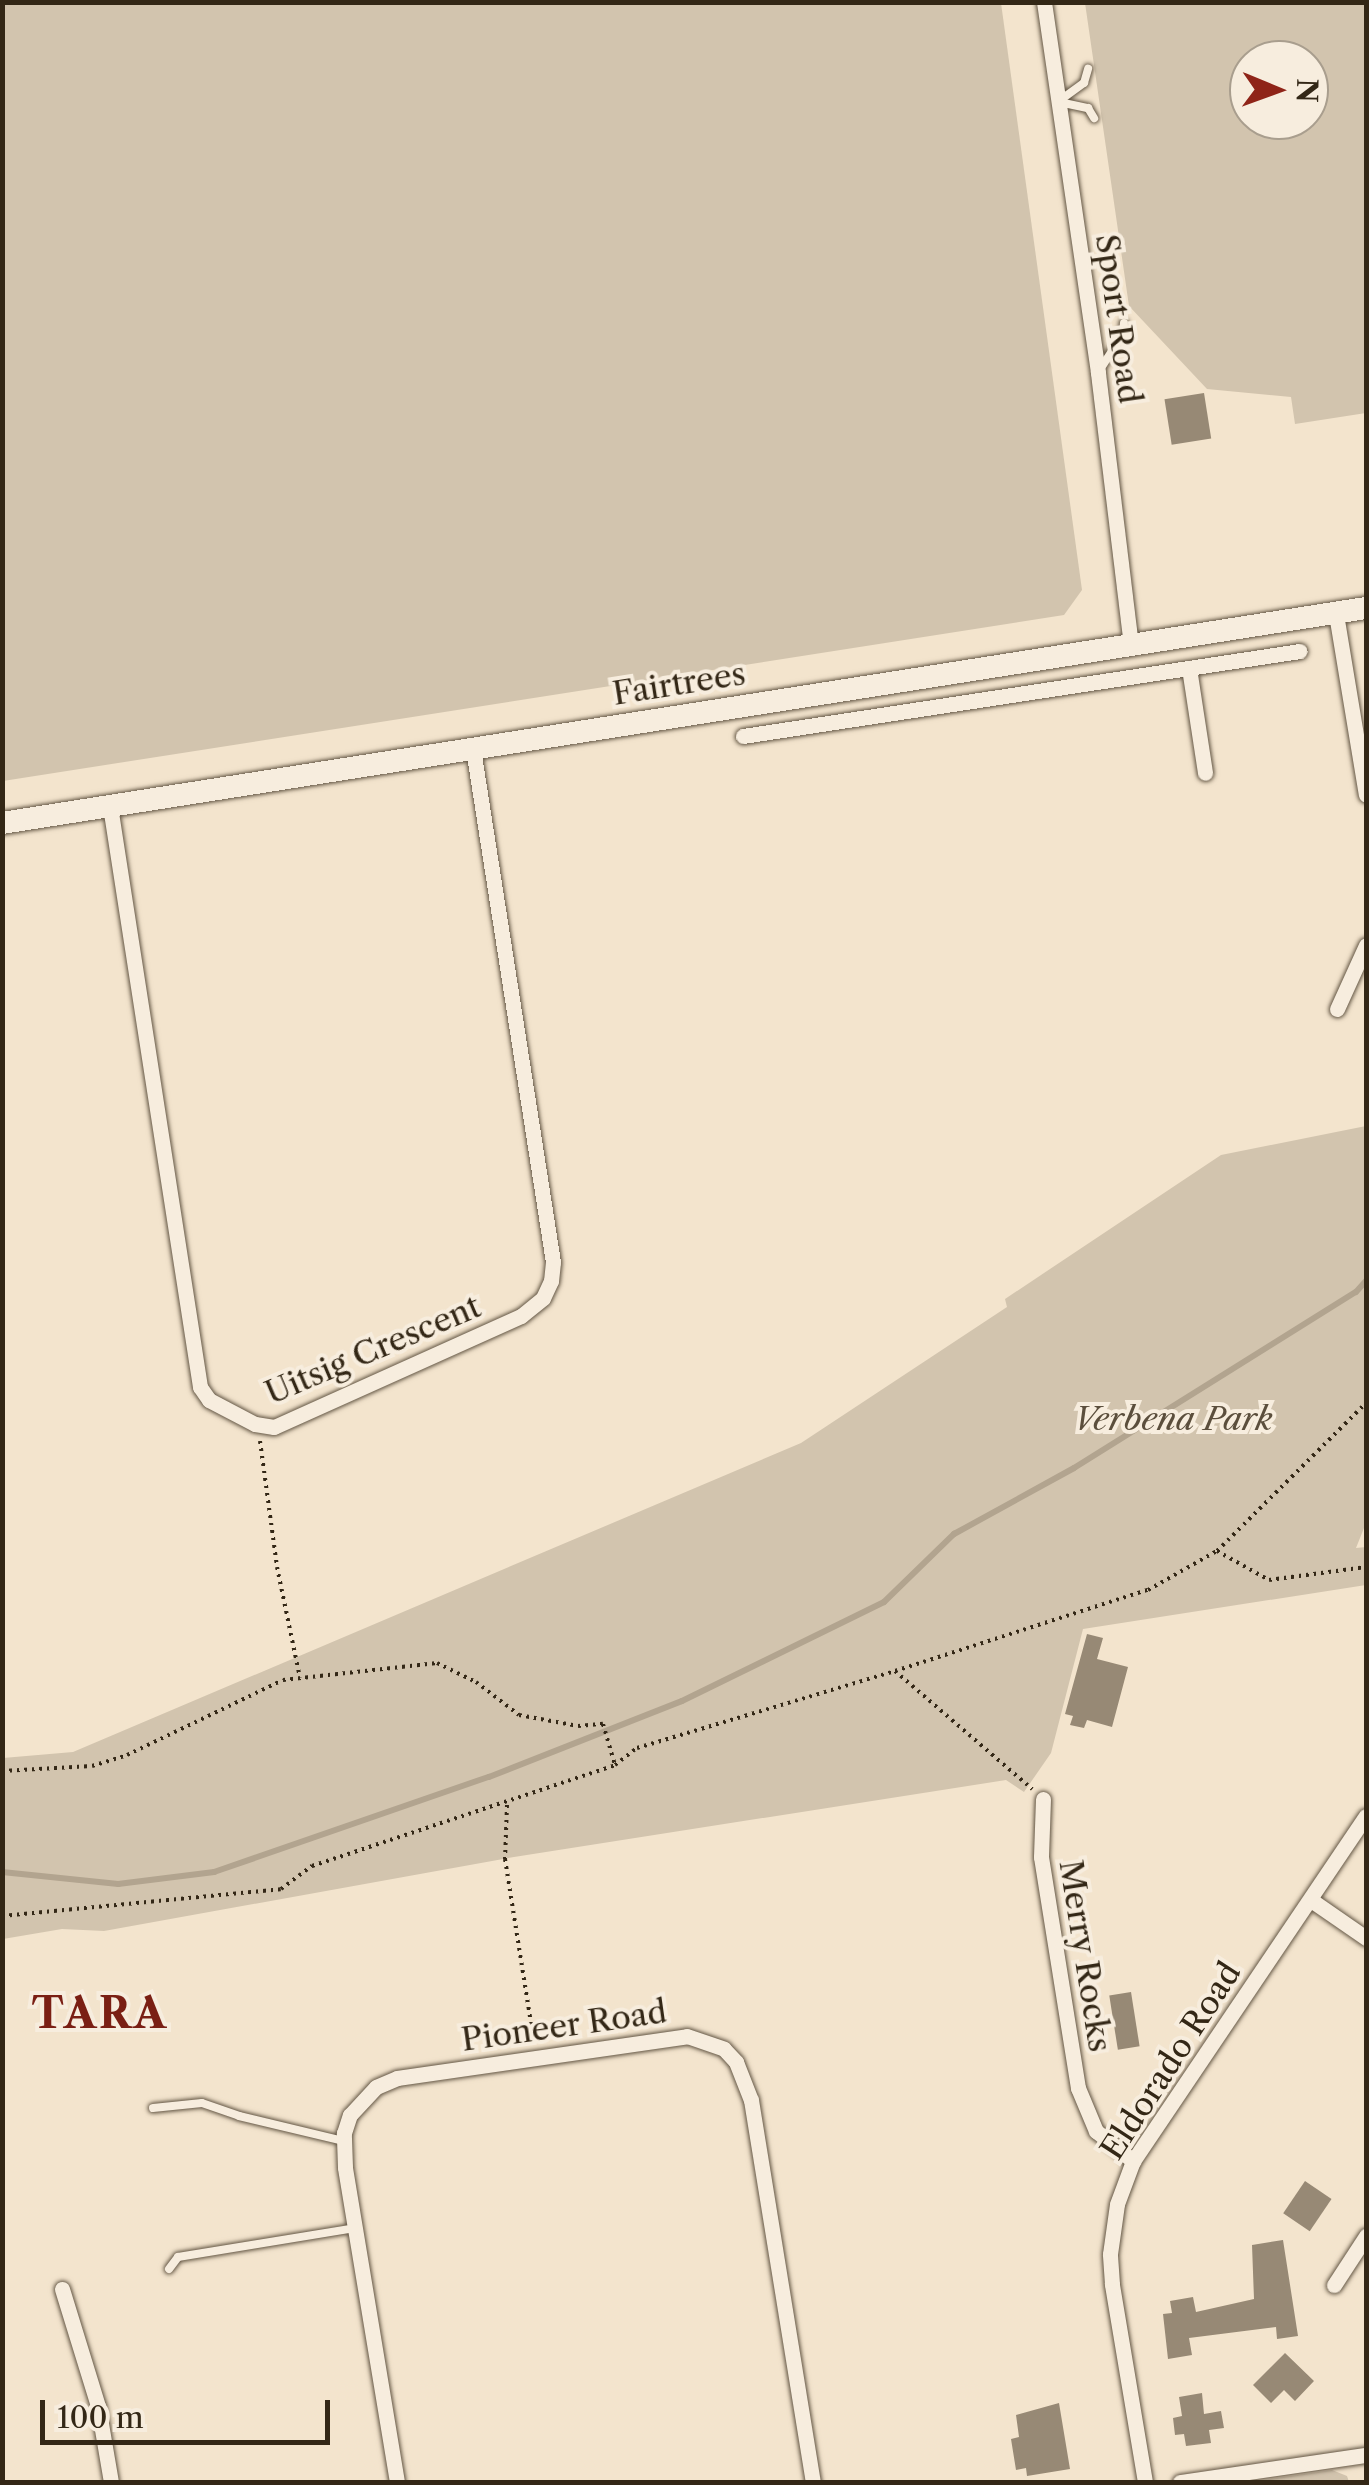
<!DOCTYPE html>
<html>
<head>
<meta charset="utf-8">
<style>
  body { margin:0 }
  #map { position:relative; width:1369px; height:2485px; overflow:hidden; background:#f3e4cd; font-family:"Libre Caslon Text",serif }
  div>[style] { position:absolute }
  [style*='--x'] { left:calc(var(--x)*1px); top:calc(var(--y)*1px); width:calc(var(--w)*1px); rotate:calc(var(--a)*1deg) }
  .green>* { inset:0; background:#d2c4ae }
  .stream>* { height:6px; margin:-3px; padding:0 3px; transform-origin:3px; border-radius:3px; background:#b2a48f }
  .building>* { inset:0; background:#978975; transform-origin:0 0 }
  .path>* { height:4px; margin-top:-2px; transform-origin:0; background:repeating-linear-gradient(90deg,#332716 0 2.5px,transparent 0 7.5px) }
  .roads { filter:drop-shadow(0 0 2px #635644) drop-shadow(0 0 2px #635644) }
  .service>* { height:8px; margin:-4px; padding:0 4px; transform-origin:4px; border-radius:4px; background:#f7edde }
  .minor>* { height:15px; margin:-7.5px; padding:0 7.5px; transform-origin:7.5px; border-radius:7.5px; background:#f7edde }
  .secondary>* { height:22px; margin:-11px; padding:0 11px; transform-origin:11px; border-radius:11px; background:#f7edde }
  span { translate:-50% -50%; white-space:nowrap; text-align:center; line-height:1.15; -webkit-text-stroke:8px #f7edde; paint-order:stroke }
  .street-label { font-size:32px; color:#332716 }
  .park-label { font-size:32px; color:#5b4e3c; font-style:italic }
  .district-label { font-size:42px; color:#7a1f14; font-weight:700; letter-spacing:2.5px }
  .frame { position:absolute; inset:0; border:5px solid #332716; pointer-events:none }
  .north { position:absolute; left:1229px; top:40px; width:100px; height:100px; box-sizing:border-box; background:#f7edde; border:2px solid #a99e8e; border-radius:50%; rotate:91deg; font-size:28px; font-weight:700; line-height:40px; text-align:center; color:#332716 }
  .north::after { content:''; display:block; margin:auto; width:35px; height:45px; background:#8f2418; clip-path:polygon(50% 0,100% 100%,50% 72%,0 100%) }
  .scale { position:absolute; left:40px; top:2400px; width:290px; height:45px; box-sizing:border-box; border:5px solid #332716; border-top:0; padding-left:12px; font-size:30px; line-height:35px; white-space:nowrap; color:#332716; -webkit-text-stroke:8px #f7edde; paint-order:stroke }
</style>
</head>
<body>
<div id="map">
  <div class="green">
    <div style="clip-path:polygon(3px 2px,1001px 3px,1082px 590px,1064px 615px,3px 781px)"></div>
    <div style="clip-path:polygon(evenodd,1085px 3px,1366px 3px,1366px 413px,1295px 424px,1291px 397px,1207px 389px,1129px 306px,1085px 3px,1249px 60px,1309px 60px,1309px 120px,1249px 120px,1249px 60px)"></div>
    <div style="clip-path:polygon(1366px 1126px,1366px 1523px,1356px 1548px,1366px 1547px,1366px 1585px,1083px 1629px,1051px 1753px,1024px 1792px,1006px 1780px,514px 1857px,104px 1931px,62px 1929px,3px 1939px,3px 1758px,73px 1752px,801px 1443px,1007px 1307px,1005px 1299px,1221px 1155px)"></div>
    <div style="clip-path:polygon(1332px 2470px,1347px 2476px,1349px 2482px,1250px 2482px)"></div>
  </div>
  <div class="stream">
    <div style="--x:2;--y:1872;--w:117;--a:5.9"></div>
    <div style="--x:118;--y:1884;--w:97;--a:-7.1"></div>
    <div style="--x:214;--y:1872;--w:291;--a:-19.1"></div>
    <div style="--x:489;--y:1777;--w:207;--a:-21.5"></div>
    <div style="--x:682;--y:1701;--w:225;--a:-26.1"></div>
    <div style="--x:884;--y:1602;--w:98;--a:-44.2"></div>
    <div style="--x:954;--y:1534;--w:137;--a:-28.8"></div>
    <div style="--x:1074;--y:1468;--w:332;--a:-32"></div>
    <div style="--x:1356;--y:1292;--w:15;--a:-48"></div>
  </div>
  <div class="building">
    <div style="left:1204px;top:393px;width:46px;height:40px;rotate:81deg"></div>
    <div style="clip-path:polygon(1087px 1634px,1103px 1638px,1097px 1659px,1128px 1667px,1112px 1727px,1087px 1720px,1084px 1728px,1070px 1725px,1073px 1716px,1065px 1714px)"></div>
    <div style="left:1131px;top:1992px;width:55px;height:22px;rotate:81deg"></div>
    <div style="left:1305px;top:2181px;width:32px;height:39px;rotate:34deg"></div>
    <div style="clip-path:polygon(1283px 2240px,1298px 2336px,1277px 2339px,1276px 2327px,1189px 2338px,1192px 2355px,1168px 2359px,1163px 2314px,1172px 2313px,1170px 2301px,1193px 2297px,1196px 2312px,1254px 2299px,1252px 2245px)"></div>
    <div style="clip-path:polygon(1285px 2353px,1314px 2381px,1295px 2401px,1284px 2390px,1271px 2403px,1253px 2385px)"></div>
    <div style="clip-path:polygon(1202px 2393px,1204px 2414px,1221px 2411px,1224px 2428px,1209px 2430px,1211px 2443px,1186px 2446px,1184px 2434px,1175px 2435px,1173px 2418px,1182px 2416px,1179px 2397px)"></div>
    <div style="clip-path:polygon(1059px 2403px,1070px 2469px,1027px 2476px,1026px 2468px,1016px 2470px,1011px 2439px,1019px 2437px,1016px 2415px)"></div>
  </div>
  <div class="path">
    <div style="--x:260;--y:1441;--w:127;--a:82.3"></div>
    <div style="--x:277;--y:1567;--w:113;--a:78.3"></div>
    <div style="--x:1217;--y:1551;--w:60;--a:29.1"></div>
    <div style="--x:1269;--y:1580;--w:98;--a:-7.6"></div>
    <div style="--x:895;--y:1671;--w:266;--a:-17.8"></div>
    <div style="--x:1148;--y:1590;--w:79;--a:-29.5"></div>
    <div style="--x:1217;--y:1551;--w:210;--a:-44.8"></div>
    <div style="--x:2;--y:1771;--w:90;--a:-3.2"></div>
    <div style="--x:92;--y:1766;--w:37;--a:-17"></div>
    <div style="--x:127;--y:1755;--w:173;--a:-25.7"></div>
    <div style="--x:283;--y:1680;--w:155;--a:-6.3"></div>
    <div style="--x:437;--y:1663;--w:43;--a:26"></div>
    <div style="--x:476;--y:1682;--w:54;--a:37.5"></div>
    <div style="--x:519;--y:1715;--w:60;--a:10.6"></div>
    <div style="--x:578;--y:1726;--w:25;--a:-5"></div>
    <div style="--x:603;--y:1724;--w:43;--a:73.7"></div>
    <div style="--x:507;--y:1805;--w:54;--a:92.1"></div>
    <div style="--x:505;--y:1859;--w:186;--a:81"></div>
    <div style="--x:2;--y:1916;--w:280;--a:-5.5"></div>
    <div style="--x:281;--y:1889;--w:39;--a:-37"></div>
    <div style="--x:312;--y:1866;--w:319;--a:-18.4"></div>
    <div style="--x:615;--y:1765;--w:28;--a:-38"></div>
    <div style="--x:637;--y:1748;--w:269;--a:-16.6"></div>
    <div style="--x:895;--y:1671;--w:181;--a:40.7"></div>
  </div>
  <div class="roads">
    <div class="service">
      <div style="--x:1059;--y:101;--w:31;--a:-36"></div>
      <div style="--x:1084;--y:83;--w:15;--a:-74"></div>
      <div style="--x:1059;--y:102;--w:30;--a:12"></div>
      <div style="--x:1088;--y:108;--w:12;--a:59"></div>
      <div style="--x:1099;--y:371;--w:44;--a:-57"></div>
      <div style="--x:1123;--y:334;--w:11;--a:-85"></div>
      <div style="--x:153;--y:2108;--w:49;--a:-5.8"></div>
      <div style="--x:202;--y:2103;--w:39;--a:19"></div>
      <div style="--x:239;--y:2116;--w:108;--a:13.4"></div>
      <div style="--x:169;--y:2269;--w:15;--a:-53"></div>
      <div style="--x:178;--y:2257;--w:179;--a:-9.3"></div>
    </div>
    <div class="minor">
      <div style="--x:1044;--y:2;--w:375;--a:81.7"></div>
      <div style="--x:1098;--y:373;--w:273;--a:83.1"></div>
      <div style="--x:1336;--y:614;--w:183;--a:80.6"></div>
      <div style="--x:1189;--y:668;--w:106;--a:81.3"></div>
      <div style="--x:743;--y:736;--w:563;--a:-8.68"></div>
      <div style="--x:110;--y:806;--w:588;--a:81.19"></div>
      <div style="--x:200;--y:1387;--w:16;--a:55"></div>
      <div style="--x:209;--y:1400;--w:52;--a:27.6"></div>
      <div style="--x:255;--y:1424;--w:19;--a:9"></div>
      <div style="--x:274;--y:1427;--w:271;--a:-24.2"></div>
      <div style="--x:521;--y:1316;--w:28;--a:-39"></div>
      <div style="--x:543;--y:1298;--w:19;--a:-65"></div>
      <div style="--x:551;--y:1281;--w:19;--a:-84"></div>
      <div style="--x:553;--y:1262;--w:519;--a:-98.86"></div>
      <div style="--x:1337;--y:1009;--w:70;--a:-65.6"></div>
      <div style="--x:1043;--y:1799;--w:58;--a:92"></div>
      <div style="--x:1041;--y:1857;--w:234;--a:80.9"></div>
      <div style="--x:1078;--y:2088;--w:47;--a:67.3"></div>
      <div style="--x:1096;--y:2131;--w:48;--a:39"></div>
      <div style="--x:1311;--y:1900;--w:67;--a:34.6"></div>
      <div style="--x:1334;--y:2285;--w:59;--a:-56.9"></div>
      <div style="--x:62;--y:2289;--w:122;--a:72.9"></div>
      <div style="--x:98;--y:2406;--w:77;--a:80.3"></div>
      <div style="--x:397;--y:2482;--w:319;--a:-99.4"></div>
      <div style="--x:345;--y:2167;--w:34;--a:-92"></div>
      <div style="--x:344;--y:2133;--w:19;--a:-72"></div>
      <div style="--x:350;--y:2115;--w:38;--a:-47"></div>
      <div style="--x:376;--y:2087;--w:23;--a:-23"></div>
      <div style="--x:397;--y:2078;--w:293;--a:-8.2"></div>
      <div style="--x:687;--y:2036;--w:39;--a:19"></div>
      <div style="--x:724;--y:2049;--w:18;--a:47"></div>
      <div style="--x:736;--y:2062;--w:41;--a:68.5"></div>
      <div style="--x:751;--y:2100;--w:387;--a:80.8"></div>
      <div style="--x:1145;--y:2482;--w:201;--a:-99.5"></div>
      <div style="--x:1112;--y:2284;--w:30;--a:-94"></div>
      <div style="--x:1110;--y:2254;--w:50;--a:-82"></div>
      <div style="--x:1117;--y:2204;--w:46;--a:-69.6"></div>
      <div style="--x:1133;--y:2161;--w:416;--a:-56"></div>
      <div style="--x:1180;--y:2482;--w:188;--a:-8.3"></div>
    </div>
    <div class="secondary">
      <div style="--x:2;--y:823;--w:1381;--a:-8.96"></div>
    </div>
  </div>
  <div class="street-label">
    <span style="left:1118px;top:319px;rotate:82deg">Sport Road</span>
    <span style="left:679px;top:684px;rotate:-9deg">Fairtrees</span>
    <span style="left:373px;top:1350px;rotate:-23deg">Uitsig Crescent</span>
    <span style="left:1085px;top:1956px;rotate:81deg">Merry Rocks</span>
    <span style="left:564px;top:2026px;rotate:-8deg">Pioneer Road</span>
    <span style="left:1171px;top:2061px;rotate:-57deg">Eldorado Road</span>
  </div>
  <div class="park-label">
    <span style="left:1173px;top:1419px">Verbena Park</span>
  </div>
  <div class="district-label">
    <span style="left:100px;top:2013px">TARA</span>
  </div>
  <div class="frame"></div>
  <div class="north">N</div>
  <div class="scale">100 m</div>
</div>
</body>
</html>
